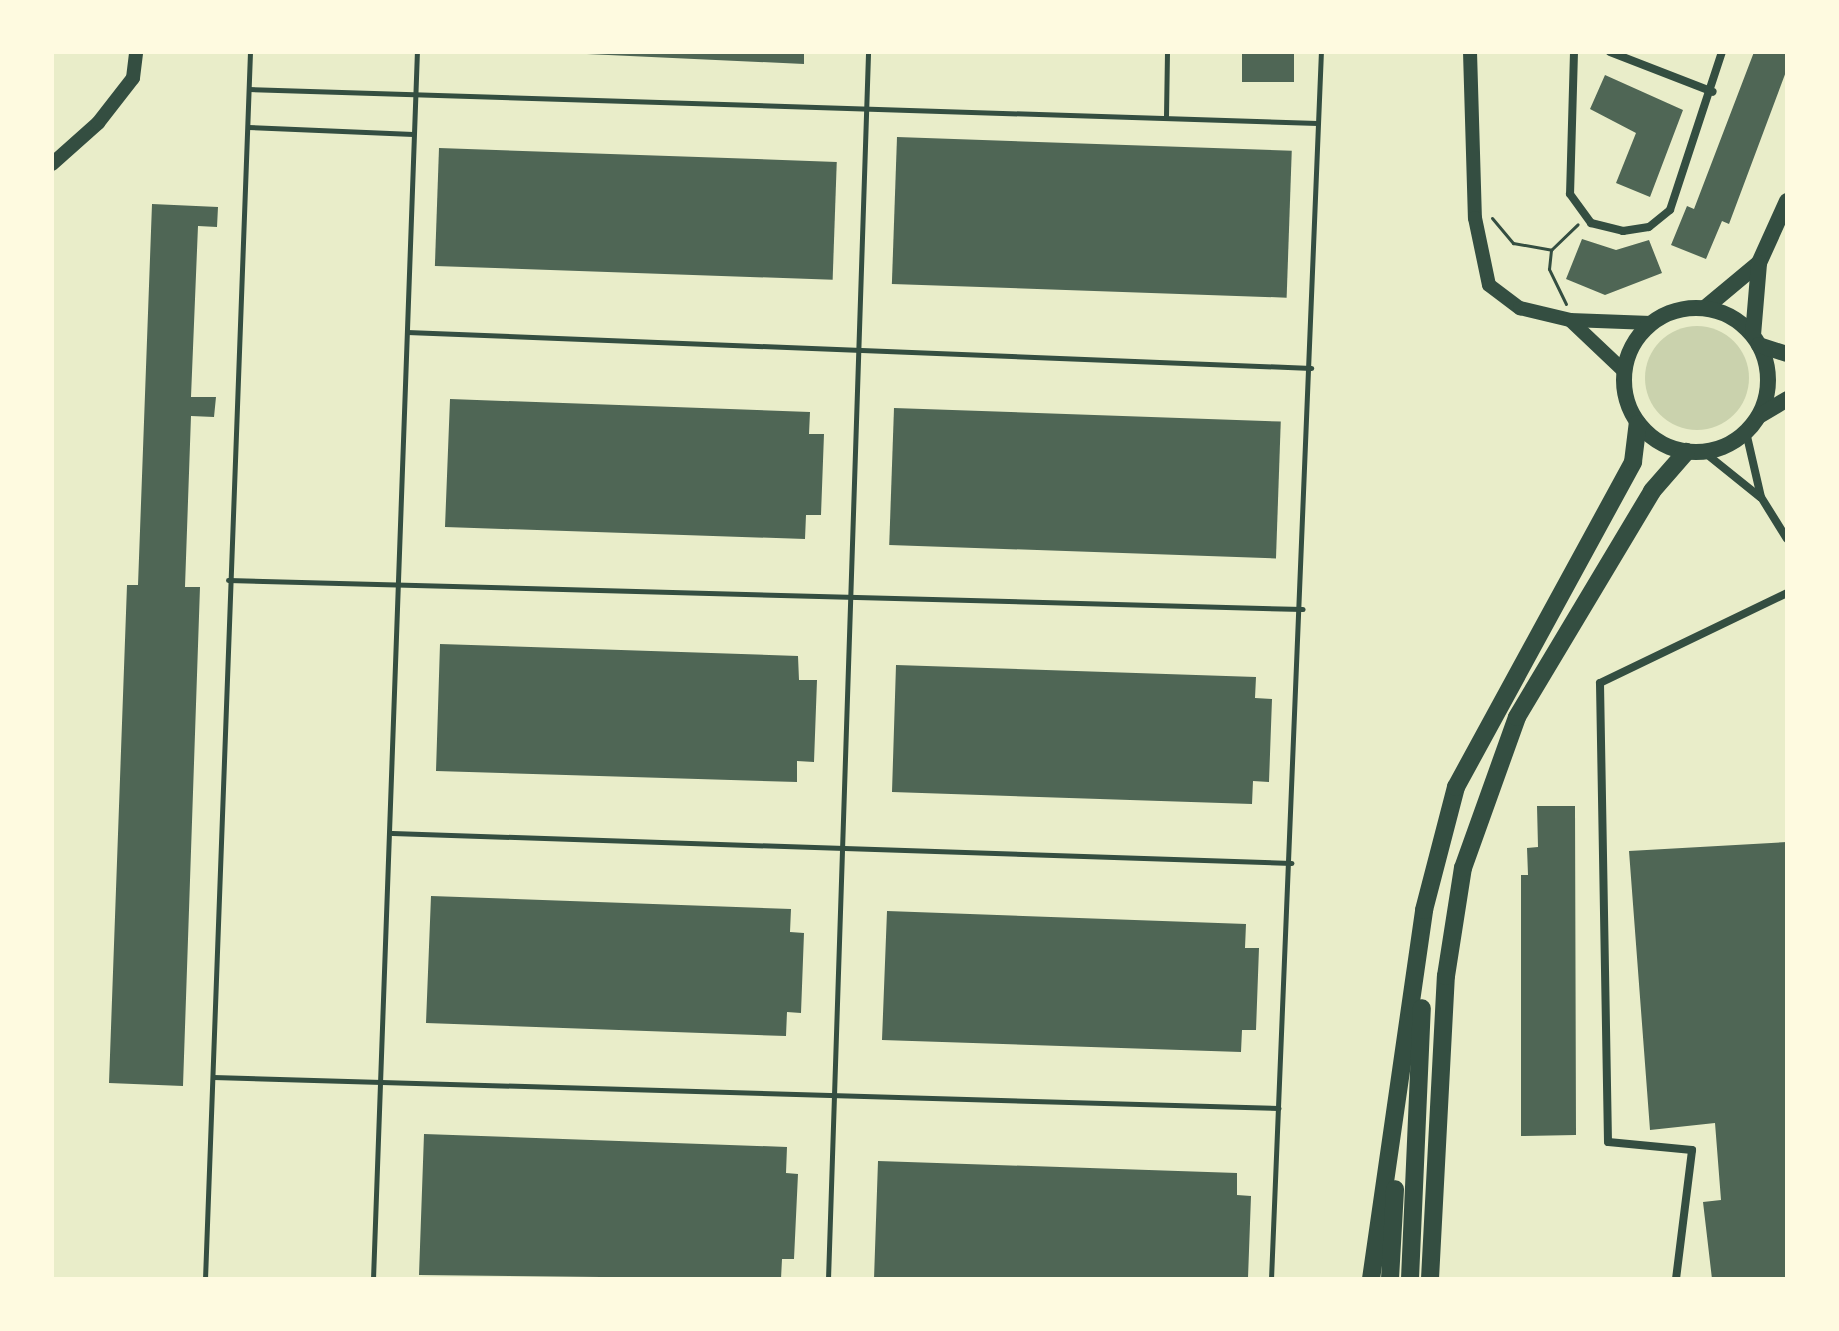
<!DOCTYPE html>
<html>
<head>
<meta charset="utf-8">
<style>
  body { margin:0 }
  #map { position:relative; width:1839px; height:1331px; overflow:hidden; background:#e9edc9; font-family:"DM Sans",sans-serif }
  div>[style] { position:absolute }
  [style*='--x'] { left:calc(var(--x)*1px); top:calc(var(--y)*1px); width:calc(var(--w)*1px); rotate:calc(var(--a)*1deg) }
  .green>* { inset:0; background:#cad2ad }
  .round { border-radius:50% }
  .building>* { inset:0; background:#4f6655; transform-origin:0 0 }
  .path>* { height:3px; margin:-1.5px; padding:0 1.5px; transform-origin:1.5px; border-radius:1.5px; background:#344e41 }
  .service>* { height:5px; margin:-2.5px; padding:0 2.5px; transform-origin:2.5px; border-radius:2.5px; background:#344e41 }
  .minor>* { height:8px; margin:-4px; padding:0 4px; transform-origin:4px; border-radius:4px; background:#344e41 }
  .tertiary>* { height:14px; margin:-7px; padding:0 7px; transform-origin:7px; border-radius:7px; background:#344e41 }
  .primary>* { height:16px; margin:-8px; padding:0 8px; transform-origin:8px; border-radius:8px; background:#344e41 }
  .primary>.ring { margin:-8px; padding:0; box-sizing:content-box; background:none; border:16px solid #344e41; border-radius:50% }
  .trunk>* { height:18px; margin:-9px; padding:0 9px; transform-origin:9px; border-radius:9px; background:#344e41 }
  span { translate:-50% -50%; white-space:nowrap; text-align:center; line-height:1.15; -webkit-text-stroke:6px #fefae0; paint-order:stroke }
  .frame { position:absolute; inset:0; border:54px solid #fefae0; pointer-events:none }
</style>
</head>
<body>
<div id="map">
  <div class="green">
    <div class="round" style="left:1645px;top:326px;width:104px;height:104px"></div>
  </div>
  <div class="building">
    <div style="clip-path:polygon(544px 52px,804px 52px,804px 64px)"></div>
    <div style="left:1242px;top:52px;width:52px;height:30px"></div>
    <div style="clip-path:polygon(1754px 52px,1787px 52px,1787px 69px,1729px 224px,1722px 221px,1706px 259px,1671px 245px,1687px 206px,1694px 209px)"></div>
    <div style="clip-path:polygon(1605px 75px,1683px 110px,1650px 197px,1616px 183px,1636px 133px,1590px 109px)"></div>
    <div style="left:897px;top:137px;width:395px;height:147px;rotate:2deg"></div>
    <div style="left:439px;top:148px;width:398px;height:118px;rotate:2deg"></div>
    <div style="clip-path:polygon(152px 204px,218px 207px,217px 227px,198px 226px,191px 397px,216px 397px,214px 417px,191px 416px,185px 587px,200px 587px,183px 1086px,109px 1083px,127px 585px,138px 585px)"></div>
    <div style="clip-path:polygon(1582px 239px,1616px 250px,1649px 240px,1662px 273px,1605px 295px,1566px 279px)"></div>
    <div style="clip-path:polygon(450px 399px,810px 412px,809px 434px,824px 434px,821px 515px,806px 515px,805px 539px,445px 527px)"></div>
    <div style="left:894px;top:408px;width:387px;height:137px;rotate:2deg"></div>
    <div style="clip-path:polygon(440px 644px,798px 656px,799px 680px,817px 680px,814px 762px,797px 761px,797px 782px,436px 771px)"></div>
    <div style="clip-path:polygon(896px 665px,1256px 677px,1255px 698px,1272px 699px,1269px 782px,1253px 781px,1252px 804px,892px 792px)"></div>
    <div style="clip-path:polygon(1537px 806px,1575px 806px,1576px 1135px,1521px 1136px,1521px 875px,1528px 875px,1527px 848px,1538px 847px)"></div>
    <div style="clip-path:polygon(1787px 842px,1787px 1279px,1712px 1279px,1703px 1202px,1721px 1200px,1715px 1123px,1650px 1130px,1629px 851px)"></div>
    <div style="clip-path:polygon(431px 896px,791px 909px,790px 932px,804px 933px,801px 1013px,787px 1012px,786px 1036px,426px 1023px)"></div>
    <div style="clip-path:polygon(887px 911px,1246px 924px,1245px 948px,1259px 948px,1256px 1030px,1242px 1030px,1241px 1052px,882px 1040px)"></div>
    <div style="clip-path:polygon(424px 1134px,787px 1147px,786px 1173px,798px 1174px,794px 1259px,782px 1259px,781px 1279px,419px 1275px)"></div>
    <div style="clip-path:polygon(878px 1161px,1237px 1173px,1237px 1195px,1251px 1196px,1248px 1278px,874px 1279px)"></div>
  </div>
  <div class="path">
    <div style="--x:1492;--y:218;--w:33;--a:50"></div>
    <div style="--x:1513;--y:243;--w:39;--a:10"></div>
    <div style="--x:1566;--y:304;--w:39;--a:-116"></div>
    <div style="--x:1549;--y:269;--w:19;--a:-84"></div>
    <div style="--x:1551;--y:250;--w:37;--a:-44"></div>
  </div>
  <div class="service">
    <div style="--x:249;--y:89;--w:1069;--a:1.82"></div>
    <div style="--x:1166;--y:116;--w:64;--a:-89.1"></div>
    <div style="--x:248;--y:127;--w:165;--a:2.4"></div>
    <div style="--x:407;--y:332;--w:905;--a:2.28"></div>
    <div style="--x:228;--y:580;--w:1075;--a:1.55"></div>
    <div style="--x:392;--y:833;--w:900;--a:1.91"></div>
    <div style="--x:213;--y:1077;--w:1066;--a:1.67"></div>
    <div style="--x:205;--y:1279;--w:1228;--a:-87.9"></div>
    <div style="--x:373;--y:1279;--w:1228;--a:-87.95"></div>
    <div style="--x:828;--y:1279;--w:1228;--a:-88.13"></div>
    <div style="--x:1271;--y:1279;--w:1228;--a:-87.67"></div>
  </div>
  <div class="minor">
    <div style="--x:1574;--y:52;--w:142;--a:91.6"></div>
    <div style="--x:1570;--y:194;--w:36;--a:54"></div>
    <div style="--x:1591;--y:223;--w:33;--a:14"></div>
    <div style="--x:1623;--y:231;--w:26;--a:-9"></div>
    <div style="--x:1649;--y:227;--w:27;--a:-39"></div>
    <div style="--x:1670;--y:210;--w:166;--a:-71.8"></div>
    <div style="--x:1610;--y:52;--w:110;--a:21.2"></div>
    <div style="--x:1746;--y:432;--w:67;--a:77"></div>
    <div style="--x:1761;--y:497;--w:49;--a:58.2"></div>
    <div style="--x:1704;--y:452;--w:72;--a:38.8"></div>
    <div style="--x:1676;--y:1279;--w:130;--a:-82.9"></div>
    <div style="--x:1692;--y:1150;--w:84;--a:-174.6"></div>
    <div style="--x:1608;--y:1142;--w:459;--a:-91"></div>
    <div style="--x:1600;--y:683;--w:208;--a:-25.7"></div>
  </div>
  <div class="tertiary">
    <div style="--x:1470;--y:52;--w:166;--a:88.3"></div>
    <div style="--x:1475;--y:218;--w:68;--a:78.2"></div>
    <div style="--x:1489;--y:285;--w:39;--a:37"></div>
    <div style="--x:1520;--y:308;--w:51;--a:13.5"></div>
    <div style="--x:1570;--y:320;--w:81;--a:2.1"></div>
    <div style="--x:52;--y:164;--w:62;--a:-41.7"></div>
    <div style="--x:98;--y:123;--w:57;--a:-52.1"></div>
    <div style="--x:133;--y:78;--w:26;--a:-83"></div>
    <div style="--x:1570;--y:320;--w:74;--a:43.4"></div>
  </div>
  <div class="primary">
    <div style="--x:1705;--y:308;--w:70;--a:-39.8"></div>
    <div style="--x:1759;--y:263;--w:68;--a:-65.7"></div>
    <div class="ring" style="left:1624px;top:308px;width:128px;height:128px"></div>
    <div style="--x:1753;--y:335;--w:72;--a:-85.2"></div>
    <div style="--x:1759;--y:345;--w:29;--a:18"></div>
    <div style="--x:1759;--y:416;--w:33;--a:-31"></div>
  </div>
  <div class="trunk">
    <div style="--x:1371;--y:1279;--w:373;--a:-81.8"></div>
    <div style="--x:1424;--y:910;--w:127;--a:-75.4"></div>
    <div style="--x:1456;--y:787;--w:370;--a:-61.4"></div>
    <div style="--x:1633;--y:462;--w:38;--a:-83"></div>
    <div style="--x:1390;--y:1279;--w:90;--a:-86.8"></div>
    <div style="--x:1410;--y:1279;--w:271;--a:-87.5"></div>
    <div style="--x:1430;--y:1279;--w:303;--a:-87"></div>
    <div style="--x:1446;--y:976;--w:109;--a:-81.1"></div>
    <div style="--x:1463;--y:868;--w:160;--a:-70.3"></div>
    <div style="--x:1517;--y:717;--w:263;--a:-59.1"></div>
    <div style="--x:1652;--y:491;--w:52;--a:-48.9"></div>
  </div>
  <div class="frame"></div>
</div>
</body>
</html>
